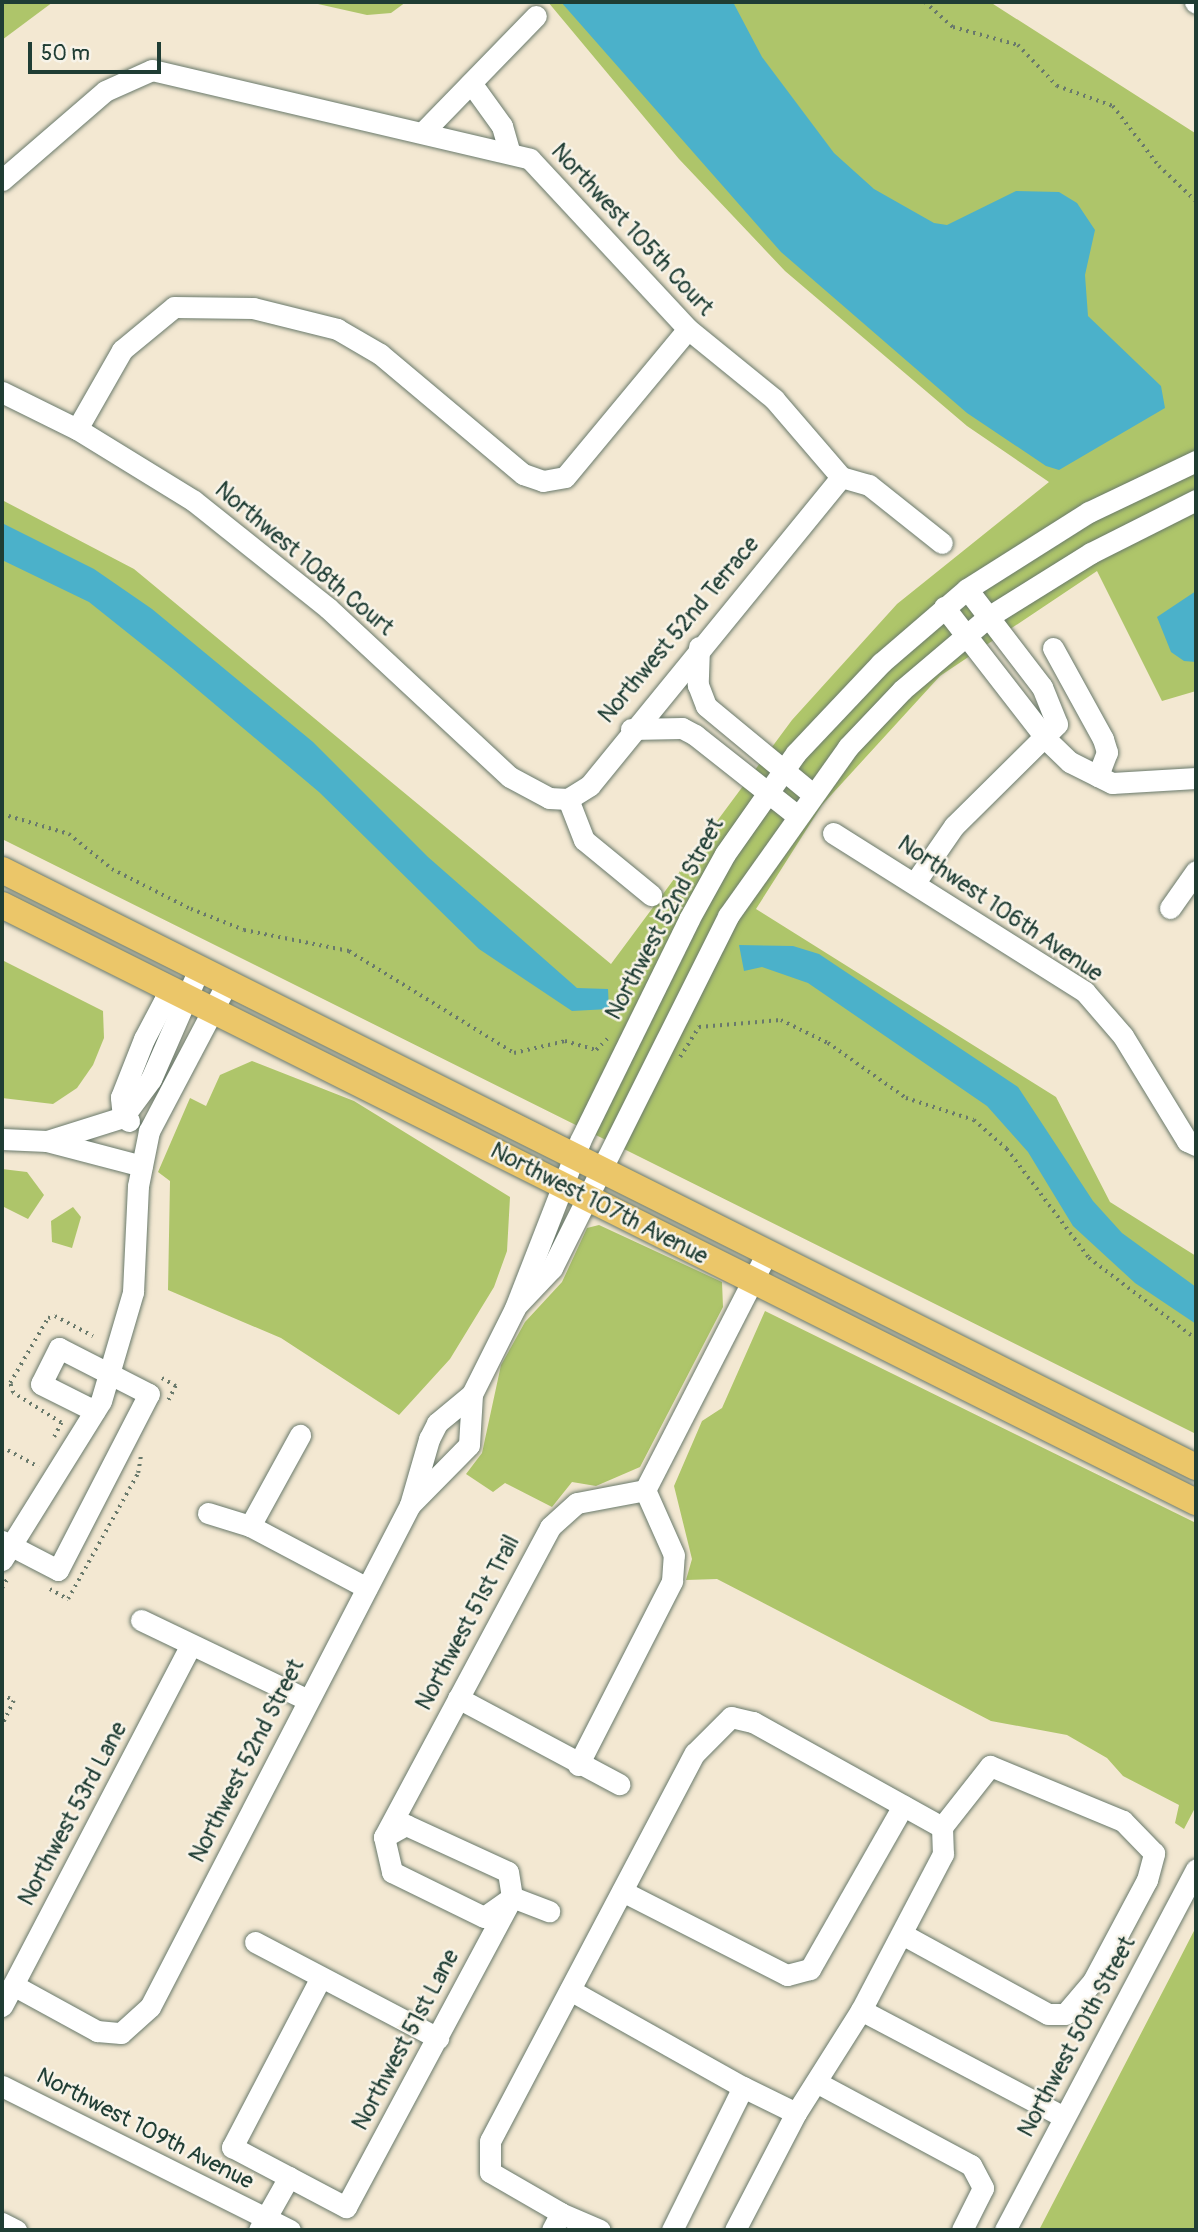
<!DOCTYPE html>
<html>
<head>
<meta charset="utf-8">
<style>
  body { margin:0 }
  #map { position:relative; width:1198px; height:2232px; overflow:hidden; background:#f3e8d2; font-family:Pangolin,sans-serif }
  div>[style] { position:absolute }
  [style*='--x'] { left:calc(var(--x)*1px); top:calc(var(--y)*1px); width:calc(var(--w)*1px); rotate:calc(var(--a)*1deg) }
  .green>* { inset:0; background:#aec56a }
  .water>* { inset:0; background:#4bb1ca }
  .path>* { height:3.5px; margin-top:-1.75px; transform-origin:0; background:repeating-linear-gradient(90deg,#69796b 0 2px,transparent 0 7px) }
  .roads { filter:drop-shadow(0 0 2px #69796b) drop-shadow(0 0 2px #69796b) }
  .minor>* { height:21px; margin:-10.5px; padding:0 10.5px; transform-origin:10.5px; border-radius:10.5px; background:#fff }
  .major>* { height:26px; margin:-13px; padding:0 13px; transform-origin:13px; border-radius:13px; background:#ebc669 }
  span { translate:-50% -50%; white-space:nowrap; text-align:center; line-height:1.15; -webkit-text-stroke:5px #f7f3e8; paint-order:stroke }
  .street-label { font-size:23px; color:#1f3d34 }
  .frame { position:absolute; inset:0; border:4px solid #1f3d34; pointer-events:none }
  .scale { position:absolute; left:28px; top:42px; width:133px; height:32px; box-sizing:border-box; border:4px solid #1f3d34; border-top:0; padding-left:9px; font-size:21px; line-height:24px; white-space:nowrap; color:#1f3d34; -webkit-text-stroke:5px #f7f3e8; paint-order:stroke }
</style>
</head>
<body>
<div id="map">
  <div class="green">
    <div style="clip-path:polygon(2px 2px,53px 2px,2px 40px)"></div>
    <div style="clip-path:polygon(309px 2px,406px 2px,391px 13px,367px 15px)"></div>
    <div style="clip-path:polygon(548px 2px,990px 2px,1195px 133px,1196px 691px,1162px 701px,1097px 571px,940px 676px,822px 805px,756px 909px,1056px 1097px,1110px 1202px,1196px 1256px,1196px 1434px,2px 839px,2px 500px,134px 569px,611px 964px,792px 720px,897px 604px,1049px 482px,967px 426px,785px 271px,679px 159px)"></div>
    <div style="clip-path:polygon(2px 960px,103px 1011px,104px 1038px,93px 1065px,77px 1088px,53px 1104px,2px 1098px)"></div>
    <div style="clip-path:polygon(252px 1061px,354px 1101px,510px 1197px,507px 1251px,494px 1287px,450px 1359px,399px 1415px,281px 1338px,168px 1290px,170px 1181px,158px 1172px,190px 1098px,206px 1106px,220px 1075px)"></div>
    <div style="clip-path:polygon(2px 1169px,27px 1172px,44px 1195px,28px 1219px,2px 1206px)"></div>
    <div style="clip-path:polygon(73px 1207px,81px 1217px,72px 1248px,52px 1242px,51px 1221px)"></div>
    <div style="clip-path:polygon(599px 1225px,722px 1282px,723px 1307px,640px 1467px,596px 1486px,572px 1482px,552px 1507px,505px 1483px,493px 1492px,466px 1474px,482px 1453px,501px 1365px,525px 1322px,562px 1282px,587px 1228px)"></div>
    <div style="clip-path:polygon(765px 1311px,1196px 1523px,1196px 1806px,1184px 1829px,1175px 1823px,1179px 1805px,1123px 1776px,1107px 1758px,1067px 1735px,991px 1721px,717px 1579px,686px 1580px,692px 1559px,674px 1486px,702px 1421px,722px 1408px)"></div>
    <div style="clip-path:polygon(1196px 1927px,1196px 2230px,1039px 2230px,1177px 1964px)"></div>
  </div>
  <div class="water">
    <div style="clip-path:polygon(561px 2px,733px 2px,762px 57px,834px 153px,874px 189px,934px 223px,947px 225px,1016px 191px,1059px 192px,1077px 203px,1095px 230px,1085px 275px,1088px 316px,1161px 386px,1165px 408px,1059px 470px,1046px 466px,967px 413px,781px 252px)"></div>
    <div style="clip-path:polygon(2px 523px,94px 569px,152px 609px,313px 742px,428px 857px,577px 988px,608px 989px,609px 1009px,572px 1011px,479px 949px,319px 792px,173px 669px,89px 602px,2px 560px)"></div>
    <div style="clip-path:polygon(1196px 591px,1196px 662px,1184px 661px,1171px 652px,1157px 617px)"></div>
    <div style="clip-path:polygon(739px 945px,793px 946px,819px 954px,1018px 1087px,1093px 1201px,1122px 1233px,1196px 1287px,1196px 1324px,1135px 1283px,1073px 1226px,1028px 1152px,987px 1106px,808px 983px,762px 967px,744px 971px)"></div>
  </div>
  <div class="path">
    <div style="--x:925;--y:2;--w:38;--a:42"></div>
    <div style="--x:953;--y:27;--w:67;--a:15.5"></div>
    <div style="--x:1018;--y:45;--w:57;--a:46.4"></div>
    <div style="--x:1057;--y:86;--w:59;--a:19.7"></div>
    <div style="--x:1113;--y:106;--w:76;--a:52.5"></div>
    <div style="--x:1159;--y:166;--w:51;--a:43.4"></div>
    <div style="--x:2;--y:814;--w:70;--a:16.6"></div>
    <div style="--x:69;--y:834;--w:55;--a:39.1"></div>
    <div style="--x:112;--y:869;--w:89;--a:26.9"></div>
    <div style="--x:191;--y:909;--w:57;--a:21.6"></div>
    <div style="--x:244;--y:930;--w:107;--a:11.3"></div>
    <div style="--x:349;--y:951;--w:194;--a:31.7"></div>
    <div style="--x:514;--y:1053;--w:52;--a:-13.2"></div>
    <div style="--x:565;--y:1041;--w:32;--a:16"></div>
    <div style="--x:596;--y:1050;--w:16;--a:-45"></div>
    <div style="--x:680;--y:1057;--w:36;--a:-58"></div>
    <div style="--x:699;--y:1027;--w:82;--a:-4.9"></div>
    <div style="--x:781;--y:1020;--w:52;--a:26.1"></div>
    <div style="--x:828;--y:1043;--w:95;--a:35.2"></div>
    <div style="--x:906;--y:1098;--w:71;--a:17.9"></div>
    <div style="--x:974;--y:1120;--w:44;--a:41.3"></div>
    <div style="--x:1007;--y:1149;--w:136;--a:53"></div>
    <div style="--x:1089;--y:1258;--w:134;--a:37.1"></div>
    <div style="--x:162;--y:1378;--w:16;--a:30"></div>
    <div style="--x:176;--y:1386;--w:18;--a:117"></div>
    <div style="--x:54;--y:1437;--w:16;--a:-63"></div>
    <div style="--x:61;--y:1423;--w:57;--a:-148"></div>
    <div style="--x:13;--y:1393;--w:10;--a:-107"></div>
    <div style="--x:10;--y:1383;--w:75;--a:-59.7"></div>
    <div style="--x:48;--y:1318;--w:7;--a:-16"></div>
    <div style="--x:55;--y:1316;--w:43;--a:27.8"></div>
    <div style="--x:2;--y:1447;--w:42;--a:28.4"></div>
    <div style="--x:2;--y:1588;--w:13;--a:-61"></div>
    <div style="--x:50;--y:1589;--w:21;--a:29"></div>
    <div style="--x:68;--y:1599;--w:144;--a:-60.9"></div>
    <div style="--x:138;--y:1473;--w:20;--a:-81"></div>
    <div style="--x:2;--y:1694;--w:14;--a:30"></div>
    <div style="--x:14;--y:1701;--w:28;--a:116"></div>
  </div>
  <div class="roads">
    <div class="minor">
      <div style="--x:1195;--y:2;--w:1;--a:45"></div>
      <div style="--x:471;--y:83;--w:53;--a:54.2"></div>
      <div style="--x:502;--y:126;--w:26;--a:74"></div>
      <div style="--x:425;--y:130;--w:159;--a:-45.8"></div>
      <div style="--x:2;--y:180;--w:136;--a:-40.8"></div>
      <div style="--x:105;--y:91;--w:51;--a:-24.1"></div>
      <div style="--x:152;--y:70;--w:388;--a:13.2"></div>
      <div style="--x:530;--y:159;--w:232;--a:47.1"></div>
      <div style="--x:688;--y:329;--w:111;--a:39.1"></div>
      <div style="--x:774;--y:399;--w:103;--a:49.3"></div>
      <div style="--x:841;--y:477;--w:29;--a:16"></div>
      <div style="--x:869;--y:485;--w:93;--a:38.5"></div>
      <div style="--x:2;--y:392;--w:84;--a:26.3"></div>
      <div style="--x:77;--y:429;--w:137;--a:31.6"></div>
      <div style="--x:194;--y:501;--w:171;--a:38.6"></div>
      <div style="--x:328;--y:608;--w:248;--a:42.9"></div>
      <div style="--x:510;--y:777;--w:44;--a:28.3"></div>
      <div style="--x:549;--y:798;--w:19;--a:3"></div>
      <div style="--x:568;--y:799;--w:26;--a:-32"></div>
      <div style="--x:590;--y:785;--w:397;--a:-50.8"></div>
      <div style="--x:77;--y:429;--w:91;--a:-60.3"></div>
      <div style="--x:122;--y:350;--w:67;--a:-39.6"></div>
      <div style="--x:174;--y:307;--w:79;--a:0.7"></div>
      <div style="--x:253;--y:308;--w:87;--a:14"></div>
      <div style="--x:337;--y:329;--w:50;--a:30.2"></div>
      <div style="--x:380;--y:354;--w:187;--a:40"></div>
      <div style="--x:523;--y:474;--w:21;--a:19"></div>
      <div style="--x:543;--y:481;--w:22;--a:-10"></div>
      <div style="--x:565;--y:477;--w:192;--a:-50.3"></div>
      <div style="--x:944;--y:607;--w:168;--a:52.2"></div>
      <div style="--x:1047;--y:740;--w:32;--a:44"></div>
      <div style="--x:1070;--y:762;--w:47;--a:26.6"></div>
      <div style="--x:1112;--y:783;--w:84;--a:-3.4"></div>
      <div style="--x:699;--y:647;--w:38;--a:92"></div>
      <div style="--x:698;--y:685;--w:22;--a:69"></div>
      <div style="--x:706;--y:706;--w:136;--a:39.6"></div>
      <div style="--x:1053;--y:648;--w:104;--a:61.2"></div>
      <div style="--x:1103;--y:739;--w:14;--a:73"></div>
      <div style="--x:1107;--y:752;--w:26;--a:111"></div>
      <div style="--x:631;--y:729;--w:51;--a:-1.1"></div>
      <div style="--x:682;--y:728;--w:15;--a:28"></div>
      <div style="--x:695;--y:735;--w:127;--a:38.3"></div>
      <div style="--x:568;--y:799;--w:44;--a:68.7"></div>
      <div style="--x:584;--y:840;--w:87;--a:39.4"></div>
      <div style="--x:833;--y:833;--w:298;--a:32.2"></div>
      <div style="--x:1085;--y:992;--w:58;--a:49.2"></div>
      <div style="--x:1123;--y:1036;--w:123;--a:58.6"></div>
      <div style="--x:1187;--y:1141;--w:10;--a:24"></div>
      <div style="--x:916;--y:881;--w:67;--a:-55.4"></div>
      <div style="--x:954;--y:826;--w:145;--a:-44.7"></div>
      <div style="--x:1057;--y:724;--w:40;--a:-112"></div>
      <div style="--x:1042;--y:687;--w:123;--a:-127.4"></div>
      <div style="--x:1170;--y:908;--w:45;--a:-54.9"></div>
      <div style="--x:129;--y:1121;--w:7;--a:-146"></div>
      <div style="--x:123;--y:1117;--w:47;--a:-53.6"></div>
      <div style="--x:151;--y:1079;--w:120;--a:-66.4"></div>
      <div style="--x:2;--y:1139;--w:45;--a:2.5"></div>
      <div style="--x:47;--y:1141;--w:98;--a:14.7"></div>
      <div style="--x:47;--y:1141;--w:80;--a:-17.5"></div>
      <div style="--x:123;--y:1117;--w:20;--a:-96"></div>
      <div style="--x:121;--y:1097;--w:62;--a:-68.4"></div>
      <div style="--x:144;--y:1039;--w:43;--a:-62.2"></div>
      <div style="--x:164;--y:1001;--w:20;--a:-15"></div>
      <div style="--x:517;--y:1305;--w:51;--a:-46.6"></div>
      <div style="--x:552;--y:1268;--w:394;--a:-63.4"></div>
      <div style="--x:728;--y:916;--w:207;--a:-54.6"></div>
      <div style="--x:848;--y:747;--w:79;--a:-46.5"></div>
      <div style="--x:902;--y:690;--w:113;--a:-40.3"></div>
      <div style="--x:988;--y:617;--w:121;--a:-31.9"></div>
      <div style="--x:1091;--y:553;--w:118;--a:-26.8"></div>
      <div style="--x:645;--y:1490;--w:267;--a:-62.8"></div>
      <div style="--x:410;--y:1505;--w:84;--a:-45.5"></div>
      <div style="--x:469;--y:1445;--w:51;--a:-86.6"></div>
      <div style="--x:208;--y:1513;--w:44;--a:17.2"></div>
      <div style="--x:250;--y:1526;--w:132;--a:27.9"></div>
      <div style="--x:250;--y:1526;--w:104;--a:-61.2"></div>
      <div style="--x:2;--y:1541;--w:63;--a:27.4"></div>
      <div style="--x:58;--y:1570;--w:198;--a:-62.7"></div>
      <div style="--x:149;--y:1394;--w:101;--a:-152.9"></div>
      <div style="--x:59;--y:1348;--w:40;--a:116.6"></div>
      <div style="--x:41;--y:1384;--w:60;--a:26.6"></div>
      <div style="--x:2;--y:1560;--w:187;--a:-58.1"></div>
      <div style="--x:101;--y:1401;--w:114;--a:-73.6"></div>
      <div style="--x:133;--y:1292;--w:106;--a:-87.3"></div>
      <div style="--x:138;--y:1186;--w:56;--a:-78.7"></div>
      <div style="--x:149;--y:1131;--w:167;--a:-62.2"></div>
      <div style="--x:141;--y:1620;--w:185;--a:25.6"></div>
      <div style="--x:458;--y:1698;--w:183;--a:28.1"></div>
      <div style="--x:578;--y:1765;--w:207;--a:-62.9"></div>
      <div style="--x:672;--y:1581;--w:26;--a:-86"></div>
      <div style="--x:674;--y:1555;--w:71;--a:-114"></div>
      <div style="--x:384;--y:1837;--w:352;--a:-61.8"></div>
      <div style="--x:550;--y:1527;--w:36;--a:-42"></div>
      <div style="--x:577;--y:1503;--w:69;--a:-10.8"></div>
      <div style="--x:384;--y:1837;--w:36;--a:77"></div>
      <div style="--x:392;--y:1872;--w:102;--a:26.1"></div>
      <div style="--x:484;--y:1917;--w:29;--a:-35"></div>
      <div style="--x:384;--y:1837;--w:25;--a:-29"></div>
      <div style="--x:406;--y:1825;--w:112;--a:24.7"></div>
      <div style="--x:508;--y:1872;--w:25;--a:81"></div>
      <div style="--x:622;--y:1891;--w:185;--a:27"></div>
      <div style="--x:787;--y:1975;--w:24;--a:-15"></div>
      <div style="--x:810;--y:1969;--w:188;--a:-60.3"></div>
      <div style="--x:512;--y:1897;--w:40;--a:21"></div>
      <div style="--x:902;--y:1934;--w:166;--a:28.7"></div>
      <div style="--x:1048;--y:2014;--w:17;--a:0"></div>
      <div style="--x:1065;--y:2014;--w:43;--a:-49.7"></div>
      <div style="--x:1093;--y:1981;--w:115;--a:-61.9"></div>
      <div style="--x:1147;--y:1880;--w:28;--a:-75"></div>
      <div style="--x:1154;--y:1853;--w:45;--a:-134.1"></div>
      <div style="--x:1123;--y:1821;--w:144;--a:-157.5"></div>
      <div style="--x:990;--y:1766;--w:78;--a:128.2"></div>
      <div style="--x:255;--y:1942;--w:207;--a:27.7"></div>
      <div style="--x:320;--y:1979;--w:190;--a:117.6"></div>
      <div style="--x:232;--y:2147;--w:129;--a:27.8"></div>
      <div style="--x:346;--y:2207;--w:352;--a:-61.8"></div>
      <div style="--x:13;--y:1985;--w:96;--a:28.7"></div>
      <div style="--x:97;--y:2031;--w:24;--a:5"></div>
      <div style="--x:121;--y:2033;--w:39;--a:-42"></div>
      <div style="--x:150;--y:2007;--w:565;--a:-62.62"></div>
      <div style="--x:410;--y:1505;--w:69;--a:-73.9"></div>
      <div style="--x:429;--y:1439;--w:18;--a:-63"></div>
      <div style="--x:437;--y:1423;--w:45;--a:-39.6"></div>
      <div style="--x:472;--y:1394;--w:96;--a:-63.4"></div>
      <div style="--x:515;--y:1308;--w:179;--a:-68.7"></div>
      <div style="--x:580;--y:1141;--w:247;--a:-63.8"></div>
      <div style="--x:689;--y:919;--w:74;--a:-61"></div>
      <div style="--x:725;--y:854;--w:123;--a:-54.9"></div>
      <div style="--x:796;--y:753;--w:124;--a:-46.6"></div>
      <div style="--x:881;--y:663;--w:113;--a:-40.7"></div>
      <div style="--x:967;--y:589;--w:144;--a:-32.3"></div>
      <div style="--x:1089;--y:512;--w:119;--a:-25.5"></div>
      <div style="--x:570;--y:1990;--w:198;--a:29.3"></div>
      <div style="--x:743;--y:2087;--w:160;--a:116.4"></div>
      <div style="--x:2;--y:2006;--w:407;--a:-62.4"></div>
      <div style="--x:816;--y:2082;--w:176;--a:28.2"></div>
      <div style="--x:971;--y:2165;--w:26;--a:62"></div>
      <div style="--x:983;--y:2188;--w:47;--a:116.6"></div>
      <div style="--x:2;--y:2086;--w:322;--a:26.6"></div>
      <div style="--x:743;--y:2087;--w:59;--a:26.1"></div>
      <div style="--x:796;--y:2113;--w:122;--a:-57.7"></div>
      <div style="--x:560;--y:2213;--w:43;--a:23"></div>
      <div style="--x:2;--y:2223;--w:16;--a:27"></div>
      <div style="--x:259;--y:2230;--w:61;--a:-60.5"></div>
      <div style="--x:552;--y:2230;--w:19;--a:-62"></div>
      <div style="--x:561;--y:2213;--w:82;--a:-150"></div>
      <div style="--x:490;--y:2172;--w:31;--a:-90"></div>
      <div style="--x:490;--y:2141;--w:439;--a:-62.2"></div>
      <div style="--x:695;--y:1753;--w:51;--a:-45"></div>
      <div style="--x:731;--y:1717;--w:23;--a:13"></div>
      <div style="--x:753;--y:1722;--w:216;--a:29.1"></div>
      <div style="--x:942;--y:1827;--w:27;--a:88"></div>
      <div style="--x:943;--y:1854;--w:176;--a:117.7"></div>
      <div style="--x:861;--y:2010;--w:229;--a:27.8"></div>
      <div style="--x:735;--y:2230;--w:132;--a:-62.5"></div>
      <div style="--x:1005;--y:2230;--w:408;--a:-62.1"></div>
    </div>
    <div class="major">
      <div style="--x:2;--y:870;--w:1335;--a:26.57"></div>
      <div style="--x:2;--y:905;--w:1335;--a:26.57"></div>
    </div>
  </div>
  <div class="street-label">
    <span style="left:632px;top:230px;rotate:47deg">Northwest 105th Court</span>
    <span style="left:304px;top:559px;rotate:40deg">Northwest 108th Court</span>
    <span style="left:679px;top:630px;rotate:-50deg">Northwest 52nd Terrace</span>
    <span style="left:1000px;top:909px;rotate:34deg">Northwest 106th Avenue</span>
    <span style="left:665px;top:919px;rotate:-62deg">Northwest 52nd Street</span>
    <span style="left:599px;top:1204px;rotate:27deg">Northwest 107th Avenue</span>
    <span style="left:468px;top:1623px;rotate:-62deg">Northwest 51st Trail</span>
    <span style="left:247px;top:1761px;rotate:-63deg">Northwest 52nd Street</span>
    <span style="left:73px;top:1814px;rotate:-62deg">Northwest 53rd Lane</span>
    <span style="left:1077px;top:2037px;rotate:-62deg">Northwest 50th Street</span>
    <span style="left:406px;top:2040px;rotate:-62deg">Northwest 51st Lane</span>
    <span style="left:145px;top:2129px;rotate:27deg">Northwest 109th Avenue</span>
  </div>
  <div class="frame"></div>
  <div class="scale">50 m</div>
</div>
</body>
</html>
